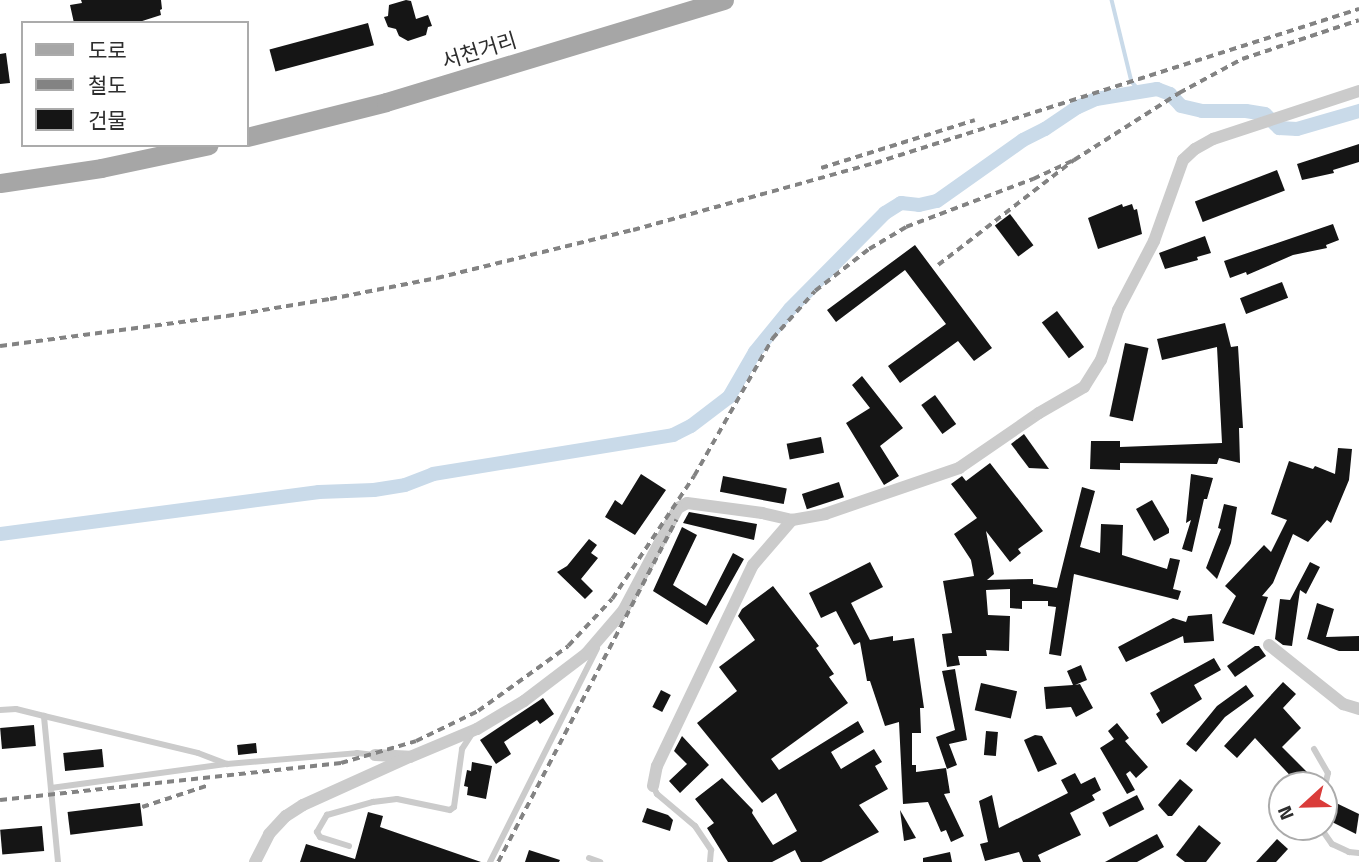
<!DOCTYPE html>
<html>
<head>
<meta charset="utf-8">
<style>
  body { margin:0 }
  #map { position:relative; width:1359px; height:862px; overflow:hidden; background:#fff; font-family:"Titillium Web","Noto Sans KR",sans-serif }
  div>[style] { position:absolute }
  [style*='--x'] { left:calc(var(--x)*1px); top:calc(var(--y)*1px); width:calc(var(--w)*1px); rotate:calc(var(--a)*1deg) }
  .stream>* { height:3.5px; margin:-1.75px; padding:0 1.75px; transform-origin:1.75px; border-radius:1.75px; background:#c9dae9 }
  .canal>* { height:14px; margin:-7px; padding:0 7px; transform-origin:7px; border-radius:7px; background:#c9dae9 }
  .building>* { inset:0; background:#151515; transform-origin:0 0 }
  .service>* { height:6px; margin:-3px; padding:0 3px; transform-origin:3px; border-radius:3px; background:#cbcbcb }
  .minor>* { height:12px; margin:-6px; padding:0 6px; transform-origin:6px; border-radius:6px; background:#cbcbcb }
  .primary>* { height:19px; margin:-9.5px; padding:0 9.5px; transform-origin:9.5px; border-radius:9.5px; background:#a6a6a6 }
  .rail>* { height:3.5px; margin-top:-1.75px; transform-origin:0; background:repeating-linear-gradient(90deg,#838383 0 7px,transparent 0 12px) }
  span { translate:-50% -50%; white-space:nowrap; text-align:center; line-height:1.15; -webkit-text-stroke:7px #fff; paint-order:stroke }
  .street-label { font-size:21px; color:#2e2e2e }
  .legend { position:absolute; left:21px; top:21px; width:228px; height:126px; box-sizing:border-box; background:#fff; border:2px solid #ababab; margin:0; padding:9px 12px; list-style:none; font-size:21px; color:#2e2e2e }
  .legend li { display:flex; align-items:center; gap:14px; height:35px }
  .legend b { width:35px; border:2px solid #ababab }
  .north { position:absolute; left:1268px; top:771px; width:70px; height:70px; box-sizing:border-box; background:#fff; border:2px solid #ababab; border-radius:50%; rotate:248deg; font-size:19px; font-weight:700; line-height:28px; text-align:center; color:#2e2e2e }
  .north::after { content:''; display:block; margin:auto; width:24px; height:32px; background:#da3c3a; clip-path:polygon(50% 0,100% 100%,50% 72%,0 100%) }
</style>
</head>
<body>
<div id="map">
  <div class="stream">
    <div style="--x:1112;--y:0;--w:84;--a:76.3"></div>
    <div style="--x:1132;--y:82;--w:12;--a:48"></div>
  </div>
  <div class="canal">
    <div style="--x:0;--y:534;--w:322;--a:-7.5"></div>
    <div style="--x:319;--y:492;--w:55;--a:-2.1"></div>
    <div style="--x:374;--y:490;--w:31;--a:-9"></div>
    <div style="--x:405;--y:485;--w:30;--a:-21"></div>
    <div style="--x:433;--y:474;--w:243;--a:-9.2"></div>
    <div style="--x:673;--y:435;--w:20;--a:-27"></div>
    <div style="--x:691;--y:426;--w:48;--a:-37.3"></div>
    <div style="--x:729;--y:397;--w:52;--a:-60"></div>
    <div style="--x:755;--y:352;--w:55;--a:-50.9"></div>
    <div style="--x:790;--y:309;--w:135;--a:-45.3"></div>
    <div style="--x:885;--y:213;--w:19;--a:-32"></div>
    <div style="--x:901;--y:203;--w:18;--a:6"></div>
    <div style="--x:919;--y:205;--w:18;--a:-13"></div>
    <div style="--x:937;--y:201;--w:105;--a:-35.3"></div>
    <div style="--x:1023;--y:140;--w:25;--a:-27"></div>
    <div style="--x:1045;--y:129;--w:40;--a:-34"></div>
    <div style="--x:1078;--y:107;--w:20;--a:-24"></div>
    <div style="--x:1096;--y:99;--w:62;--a:-9.3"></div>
    <div style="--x:1157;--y:89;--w:14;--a:21"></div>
    <div style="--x:1170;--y:94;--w:16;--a:47"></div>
    <div style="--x:1181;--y:106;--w:22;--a:13"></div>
    <div style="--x:1202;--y:111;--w:44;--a:0"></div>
    <div style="--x:1246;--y:111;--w:19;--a:9"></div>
    <div style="--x:1265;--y:114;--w:20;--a:45"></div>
    <div style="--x:1279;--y:128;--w:18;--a:3"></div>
    <div style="--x:1297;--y:129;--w:65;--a:-16.2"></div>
  </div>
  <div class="building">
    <div style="clip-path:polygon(81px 0,161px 0,162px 9px,160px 10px,161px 15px,136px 23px,74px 23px,70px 5px,82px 3px)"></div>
    <div style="clip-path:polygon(406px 0,411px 1px,416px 19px,428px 15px,432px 26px,428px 27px,426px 35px,408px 41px,399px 36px,396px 29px,388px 27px,384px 17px,388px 16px,389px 5px)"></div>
    <div style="left:368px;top:23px;width:23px;height:102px;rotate:75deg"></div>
    <div style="clip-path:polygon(6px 53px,10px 83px,0 84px,0 54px)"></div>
    <div style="clip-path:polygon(1359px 144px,1359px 162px,1333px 170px,1334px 173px,1302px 180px,1297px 164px)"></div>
    <div style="left:1277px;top:170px;width:22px;height:88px;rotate:69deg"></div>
    <div style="clip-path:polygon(1122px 204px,1123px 207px,1132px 204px,1134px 210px,1137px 209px,1142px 234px,1098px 249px,1088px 218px)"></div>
    <div style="left:1010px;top:214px;width:39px;height:19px;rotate:53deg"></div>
    <div style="clip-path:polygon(1333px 224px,1339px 240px,1326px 245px,1327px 248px,1293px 255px,1247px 275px,1246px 272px,1230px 278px,1224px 261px)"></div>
    <div style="clip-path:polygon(1205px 236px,1211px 253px,1197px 257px,1198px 260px,1165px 269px,1159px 253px)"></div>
    <div style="clip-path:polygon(915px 245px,992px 348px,974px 361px,958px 341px,900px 383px,888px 366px,946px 324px,905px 270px,836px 322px,827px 310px)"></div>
    <div style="left:1282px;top:282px;width:17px;height:45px;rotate:69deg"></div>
    <div style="left:1057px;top:311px;width:45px;height:19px;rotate:53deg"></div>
    <div style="clip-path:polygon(1225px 323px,1231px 347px,1238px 346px,1243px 428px,1239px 428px,1240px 463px,1219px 458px,1217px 464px,1120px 463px,1120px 470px,1090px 469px,1091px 441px,1120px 441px,1120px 447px,1222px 443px,1217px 347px,1162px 360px,1157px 339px)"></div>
    <div style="left:1125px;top:343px;width:24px;height:75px;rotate:12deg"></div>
    <div style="clip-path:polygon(862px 376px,903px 428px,880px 446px,899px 476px,884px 485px,846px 423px,870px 408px,852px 385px)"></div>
    <div style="left:935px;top:395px;width:36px;height:17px;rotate:54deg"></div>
    <div style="clip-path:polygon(1024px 434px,1049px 469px,1029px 468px,1011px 444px)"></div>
    <div style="left:821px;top:437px;width:16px;height:35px;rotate:79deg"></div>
    <div style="clip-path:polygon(1338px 448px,1352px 449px,1349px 480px,1331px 523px,1327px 520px,1308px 542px,1293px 534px,1273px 583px,1262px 596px,1268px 597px,1254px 635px,1222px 623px,1236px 596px,1225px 586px,1264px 545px,1271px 552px,1287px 520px,1271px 514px,1289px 461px,1313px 469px,1315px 466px,1335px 474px)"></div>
    <div style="clip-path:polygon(990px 463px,1043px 531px,1018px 549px,1021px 553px,1010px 562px,986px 531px,994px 574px,987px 580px,1033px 579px,1033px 584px,1057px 588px,1082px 487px,1095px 491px,1080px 547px,1100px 553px,1101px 524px,1123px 525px,1122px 555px,1167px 569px,1170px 558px,1180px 560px,1173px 589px,1181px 591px,1178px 600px,1074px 574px,1061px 656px,1049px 654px,1056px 607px,1048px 606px,1048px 601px,1022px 601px,1022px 609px,1010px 608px,1010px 589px,986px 590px,988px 615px,1010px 616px,1009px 651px,986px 650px,987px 656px,958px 656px,960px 665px,947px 667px,942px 634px,952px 633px,943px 581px,974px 576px,971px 560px,954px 534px,977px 518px,951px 484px,962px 476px,966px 481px)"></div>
    <div style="clip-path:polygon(641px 474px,666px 490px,635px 535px,605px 517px,615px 500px,622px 505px)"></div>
    <div style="clip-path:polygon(1191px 474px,1213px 478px,1207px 499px,1204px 499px,1192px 552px,1182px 549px,1191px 520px,1186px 523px)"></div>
    <div style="left:723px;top:476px;width:65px;height:16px;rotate:11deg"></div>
    <div style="left:839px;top:482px;width:16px;height:39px;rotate:72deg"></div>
    <div style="clip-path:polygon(1152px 500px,1169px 529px,1169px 533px,1154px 541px,1136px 509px)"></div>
    <div style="clip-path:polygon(1224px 504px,1237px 507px,1231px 543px,1217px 579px,1206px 568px,1221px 529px,1218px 528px)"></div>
    <div style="clip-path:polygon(689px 512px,757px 524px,754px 540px,683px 523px)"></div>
    <div style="clip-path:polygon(682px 527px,697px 535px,673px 585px,706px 606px,733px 553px,744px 559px,707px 625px,653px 591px)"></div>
    <div style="clip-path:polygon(589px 539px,597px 545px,591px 553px,598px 558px,581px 579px,593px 591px,585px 599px,557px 572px,567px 566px)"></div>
    <div style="clip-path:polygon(870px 562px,883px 587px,851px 603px,870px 640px,893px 636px,893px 641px,914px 638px,924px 708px,920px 708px,921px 733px,912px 733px,912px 765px,916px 765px,916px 772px,946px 768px,950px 793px,944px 794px,964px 836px,951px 842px,946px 830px,941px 832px,928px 802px,903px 804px,899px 722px,885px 726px,870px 681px,867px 681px,860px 642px,854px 645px,836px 611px,821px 618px,809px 593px)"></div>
    <div style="clip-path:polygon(1310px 562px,1320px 567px,1306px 594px,1300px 590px,1292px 646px,1283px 645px,1275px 639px,1280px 599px,1290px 600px)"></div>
    <div style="clip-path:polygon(773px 586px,819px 646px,816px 648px,834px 674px,829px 677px,848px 703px,771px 759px,779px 770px,858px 721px,864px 732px,831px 752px,841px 769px,874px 749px,882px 762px,875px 766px,888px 789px,859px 805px,879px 832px,821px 862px,801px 862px,795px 850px,772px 862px,728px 862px,707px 828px,714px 823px,695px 799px,722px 778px,753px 810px,752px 813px,773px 845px,797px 831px,776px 793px,762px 803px,697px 723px,737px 691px,719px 667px,755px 640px,738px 616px,742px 609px)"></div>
    <div style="clip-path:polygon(1317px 603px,1334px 609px,1326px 637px,1359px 636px,1359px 651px,1339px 651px,1307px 639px)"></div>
    <div style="clip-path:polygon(1212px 614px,1214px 641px,1184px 643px,1183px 636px,1126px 662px,1118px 647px,1173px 618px,1186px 622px,1188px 616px)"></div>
    <div style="clip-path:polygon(1255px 646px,1259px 646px,1266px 656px,1235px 677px,1227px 666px)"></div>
    <div style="clip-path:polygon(1214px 658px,1221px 670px,1194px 685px,1202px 699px,1162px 724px,1156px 714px,1160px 711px,1150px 693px)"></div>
    <div style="clip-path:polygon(1081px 665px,1087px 680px,1075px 685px,1080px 684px,1093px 708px,1076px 717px,1071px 707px,1046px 709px,1044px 687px,1073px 685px,1067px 671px)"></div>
    <div style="clip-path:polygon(955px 669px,967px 740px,949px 744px,957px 765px,947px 769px,936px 737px,955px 730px,942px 671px)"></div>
    <div style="clip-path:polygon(1283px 682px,1296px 694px,1283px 708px,1301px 728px,1282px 747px,1310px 775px,1299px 785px,1255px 738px,1237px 758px,1224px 746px)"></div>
    <div style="left:981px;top:683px;width:37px;height:28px;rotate:13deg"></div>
    <div style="clip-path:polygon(1246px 685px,1254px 696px,1225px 717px,1196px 752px,1186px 744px,1217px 706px)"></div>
    <div style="left:661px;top:690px;width:11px;height:19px;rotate:27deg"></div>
    <div style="clip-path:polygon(543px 698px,554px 714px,540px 724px,537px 720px,504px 742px,511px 754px,496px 764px,480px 740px)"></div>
    <div style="clip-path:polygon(1117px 723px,1129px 738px,1125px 741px,1148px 767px,1136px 778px,1130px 771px,1126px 774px,1135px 790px,1127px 794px,1100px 748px,1114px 739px,1108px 731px)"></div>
    <div style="left:34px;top:725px;width:21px;height:34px;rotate:85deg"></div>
    <div style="left:986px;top:731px;width:12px;height:24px;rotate:5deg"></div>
    <div style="clip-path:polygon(1035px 735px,1042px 736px,1057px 764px,1038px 772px,1024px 740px)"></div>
    <div style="clip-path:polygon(682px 736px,709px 765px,680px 793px,669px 781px,687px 764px,674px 751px)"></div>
    <div style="left:256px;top:743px;width:10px;height:19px;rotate:84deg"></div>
    <div style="left:102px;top:749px;width:18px;height:39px;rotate:84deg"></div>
    <div style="clip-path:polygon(472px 762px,492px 766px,486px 799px,467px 795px,468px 787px,464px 786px,467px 770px,471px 771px)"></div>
    <div style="clip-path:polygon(1075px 773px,1081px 784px,1095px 777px,1101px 790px,1092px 795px,1095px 800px,1070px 813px,1081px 835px,1038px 855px,1041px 862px,1023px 862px,1019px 852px,985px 861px,980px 844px,988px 842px,979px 801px,992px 795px,999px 828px,1068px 793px,1061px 780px)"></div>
    <div style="clip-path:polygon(1180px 779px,1193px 790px,1172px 816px,1168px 816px,1158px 805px)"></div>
    <div style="left:1137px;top:795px;width:16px;height:39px;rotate:63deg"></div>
    <div style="clip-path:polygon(1334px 802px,1359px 814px,1356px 834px,1326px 819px)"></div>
    <div style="left:140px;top:803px;width:23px;height:73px;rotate:83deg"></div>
    <div style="clip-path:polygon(647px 808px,668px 815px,673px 820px,670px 831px,642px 822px)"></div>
    <div style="clip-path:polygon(900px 810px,916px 838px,904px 841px)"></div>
    <div style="clip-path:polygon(368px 812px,383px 816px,380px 827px,481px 862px,300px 862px,306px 844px,355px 859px)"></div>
    <div style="clip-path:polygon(1199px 825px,1221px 843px,1206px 862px,1185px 862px,1176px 855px)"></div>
    <div style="left:42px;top:826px;width:25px;height:42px;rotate:85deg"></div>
    <div style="clip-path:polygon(1157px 834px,1164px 847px,1137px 862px,1105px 862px)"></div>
    <div style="clip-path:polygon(1277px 839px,1288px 849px,1276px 862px,1256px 862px)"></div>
    <div style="clip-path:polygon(529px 850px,560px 860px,559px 862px,525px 862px)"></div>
    <div style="clip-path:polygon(950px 852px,952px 862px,923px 862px,923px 858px)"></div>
  </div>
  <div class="service">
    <div style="--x:0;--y:710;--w:16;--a:-4"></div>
    <div style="--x:16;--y:709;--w:29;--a:14"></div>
    <div style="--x:1314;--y:749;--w:28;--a:60"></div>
    <div style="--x:1328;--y:773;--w:18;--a:103"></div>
    <div style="--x:653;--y:786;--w:9;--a:63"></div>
    <div style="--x:657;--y:794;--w:50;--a:40.1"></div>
    <div style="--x:695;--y:826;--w:29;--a:56"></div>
    <div style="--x:711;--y:850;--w:12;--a:95"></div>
    <div style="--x:51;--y:788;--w:178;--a:-7.8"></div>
    <div style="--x:227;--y:764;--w:130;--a:-4.8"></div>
    <div style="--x:357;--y:753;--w:18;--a:6"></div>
    <div style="--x:1320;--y:827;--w:21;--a:55"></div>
    <div style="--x:1332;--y:844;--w:19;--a:25"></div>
    <div style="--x:1349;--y:852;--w:10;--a:6"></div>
    <div style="--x:349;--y:846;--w:30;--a:-163"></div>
    <div style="--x:320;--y:837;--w:6;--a:-121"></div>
    <div style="--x:317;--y:832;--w:20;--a:-60"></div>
    <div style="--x:327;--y:815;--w:48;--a:-15.8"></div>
    <div style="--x:373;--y:802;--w:24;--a:-7"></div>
    <div style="--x:397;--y:799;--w:54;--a:11.7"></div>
    <div style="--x:450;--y:810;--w:5;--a:-37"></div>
    <div style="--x:454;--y:807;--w:59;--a:-82.1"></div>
    <div style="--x:462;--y:749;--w:17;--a:-57"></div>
    <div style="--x:589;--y:858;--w:12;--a:20"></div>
    <div style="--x:58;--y:862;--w:147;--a:-95.5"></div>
    <div style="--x:44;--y:716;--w:158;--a:13.5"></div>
    <div style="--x:198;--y:753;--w:31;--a:21"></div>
    <div style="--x:490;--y:862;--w:239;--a:-63.4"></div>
  </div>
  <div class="minor">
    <div style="--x:1269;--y:645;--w:95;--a:38.6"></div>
    <div style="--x:1343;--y:704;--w:17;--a:17"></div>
    <div style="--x:375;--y:755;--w:35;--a:3"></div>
    <div style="--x:410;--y:757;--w:73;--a:-22.7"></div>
    <div style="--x:477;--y:729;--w:55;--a:-30.8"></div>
    <div style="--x:524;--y:701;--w:78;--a:-37.2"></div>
    <div style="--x:586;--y:654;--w:57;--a:-49.3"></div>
    <div style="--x:623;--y:611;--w:117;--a:-61.9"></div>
    <div style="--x:678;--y:508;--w:10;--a:-29"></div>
    <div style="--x:687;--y:503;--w:76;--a:7.6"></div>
    <div style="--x:762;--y:513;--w:31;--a:13"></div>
    <div style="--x:792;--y:520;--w:34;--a:-10"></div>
    <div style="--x:825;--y:514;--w:142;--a:-18.9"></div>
    <div style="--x:959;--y:468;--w:97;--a:-34.5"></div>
    <div style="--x:1039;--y:413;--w:52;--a:-30"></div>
    <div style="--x:1084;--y:387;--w:32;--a:-58"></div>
    <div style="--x:1101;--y:360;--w:53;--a:-71.2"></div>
    <div style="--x:1118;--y:310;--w:78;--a:-62.4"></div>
    <div style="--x:1154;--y:241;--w:86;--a:-70.3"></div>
    <div style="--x:1183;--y:160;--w:16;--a:-43"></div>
    <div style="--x:1195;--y:149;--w:21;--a:-29"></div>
    <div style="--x:1213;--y:139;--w:154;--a:-18.2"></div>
    <div style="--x:653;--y:786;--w:20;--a:-79"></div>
    <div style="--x:657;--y:766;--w:223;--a:-64.5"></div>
    <div style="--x:753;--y:565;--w:60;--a:-49.1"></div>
    <div style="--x:255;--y:862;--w:31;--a:-63"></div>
    <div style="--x:269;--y:834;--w:25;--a:-47"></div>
    <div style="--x:286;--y:816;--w:20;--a:-33"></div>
    <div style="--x:303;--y:805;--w:114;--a:-24.3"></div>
  </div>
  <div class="primary">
    <div style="--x:247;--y:137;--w:143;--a:-14.1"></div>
    <div style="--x:386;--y:102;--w:353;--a:-16.8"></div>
    <div style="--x:0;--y:183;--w:102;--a:-8.4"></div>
    <div style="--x:101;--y:168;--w:110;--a:-12"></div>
  </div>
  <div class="rail">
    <div style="--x:821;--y:168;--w:161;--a:-17.3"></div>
    <div style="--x:938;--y:265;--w:172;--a:-37.7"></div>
    <div style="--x:1074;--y:160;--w:125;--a:-32.5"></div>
    <div style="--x:1179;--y:93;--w:72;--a:-28.4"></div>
    <div style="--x:1242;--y:59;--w:123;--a:-18.4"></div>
    <div style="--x:0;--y:346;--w:229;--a:-7.5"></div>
    <div style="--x:227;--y:316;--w:104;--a:-9.4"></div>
    <div style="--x:330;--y:299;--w:109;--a:-11.1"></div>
    <div style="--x:437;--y:278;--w:202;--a:-13.8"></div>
    <div style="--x:633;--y:230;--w:251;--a:-15.5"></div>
    <div style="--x:875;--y:163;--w:508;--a:-17.65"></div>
    <div style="--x:0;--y:800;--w:343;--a:-6.2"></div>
    <div style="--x:341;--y:763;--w:78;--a:-16.3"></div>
    <div style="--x:416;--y:741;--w:69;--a:-25.8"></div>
    <div style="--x:478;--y:711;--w:111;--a:-35.8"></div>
    <div style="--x:568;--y:646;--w:64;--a:-46.9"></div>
    <div style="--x:612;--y:599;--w:148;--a:-56.3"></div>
    <div style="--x:694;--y:476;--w:158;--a:-60.3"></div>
    <div style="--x:772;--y:339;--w:64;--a:-48.1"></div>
    <div style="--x:815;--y:291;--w:68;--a:-37.9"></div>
    <div style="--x:869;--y:249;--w:43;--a:-30.7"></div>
    <div style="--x:906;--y:227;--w:136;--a:-20.7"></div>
    <div style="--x:1033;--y:179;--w:45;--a:-24.9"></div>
    <div style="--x:142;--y:807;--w:71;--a:-18.2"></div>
    <div style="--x:498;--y:862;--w:386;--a:-62.5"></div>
  </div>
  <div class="street-label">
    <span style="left:479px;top:50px;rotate:-17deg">서천거리</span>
  </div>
  <ul class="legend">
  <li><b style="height:9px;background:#a6a6a6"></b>도로</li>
  <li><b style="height:9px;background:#838383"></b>철도</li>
  <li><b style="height:19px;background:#151515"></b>건물</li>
  </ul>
  <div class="north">N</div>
</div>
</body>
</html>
